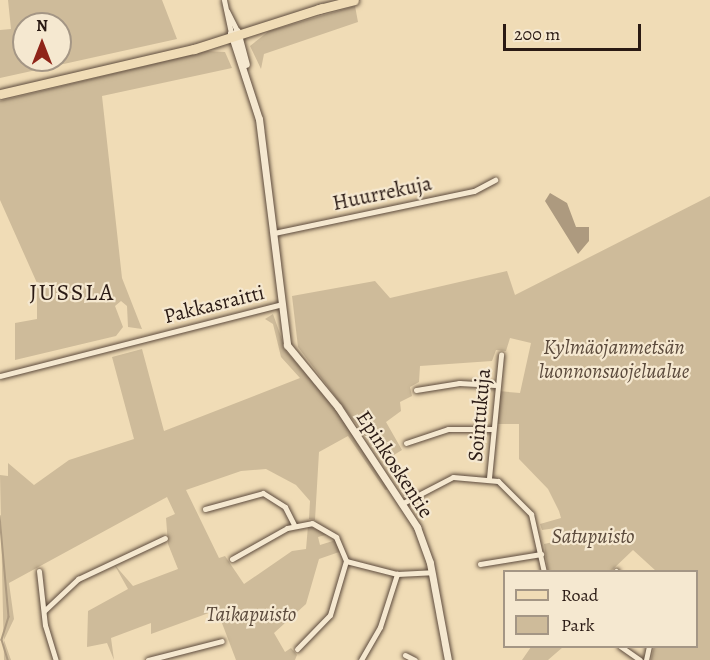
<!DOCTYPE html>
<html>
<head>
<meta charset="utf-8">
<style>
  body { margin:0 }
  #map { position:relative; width:710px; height:660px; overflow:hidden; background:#f0dcb6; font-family:Alegreya,serif }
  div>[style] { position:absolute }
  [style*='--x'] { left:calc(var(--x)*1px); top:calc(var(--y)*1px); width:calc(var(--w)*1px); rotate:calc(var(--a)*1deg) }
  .green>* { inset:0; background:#cebb9a }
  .water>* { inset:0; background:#ad9a7f }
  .stream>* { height:1.5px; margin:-0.75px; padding:0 0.75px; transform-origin:0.75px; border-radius:0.75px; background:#ad9a7f }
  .roads { filter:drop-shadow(0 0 2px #5c4a3c) drop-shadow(0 0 2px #5c4a3c) }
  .minor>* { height:5px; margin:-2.5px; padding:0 2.5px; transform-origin:2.5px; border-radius:2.5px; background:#f5e8d0 }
  .tertiary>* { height:7px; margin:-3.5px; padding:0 3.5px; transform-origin:3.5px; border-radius:3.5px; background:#f5e8d0 }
  .primary>* { height:9px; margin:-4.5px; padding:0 4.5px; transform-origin:4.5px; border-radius:4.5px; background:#f0dcb6 }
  span { translate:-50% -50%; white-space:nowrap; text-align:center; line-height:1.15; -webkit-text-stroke:4.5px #f5e8d0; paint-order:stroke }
  .street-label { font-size:21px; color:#2a1a14 }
  .park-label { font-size:21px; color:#5b4a3c; font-style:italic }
  .quarter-label { font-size:24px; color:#2a1a14; letter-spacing:1.5px }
  .legend { position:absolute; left:503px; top:570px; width:195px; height:78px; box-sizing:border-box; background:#f5e8d0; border:2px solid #a49685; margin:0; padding:8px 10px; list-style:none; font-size:18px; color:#2a1a14 }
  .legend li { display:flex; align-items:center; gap:12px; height:30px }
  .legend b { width:30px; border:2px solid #a49685 }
  .north { position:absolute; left:12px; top:12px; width:60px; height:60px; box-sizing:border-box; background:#f5e8d0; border:2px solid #a49685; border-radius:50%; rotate:0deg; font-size:16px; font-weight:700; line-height:24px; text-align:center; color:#2a1a14 }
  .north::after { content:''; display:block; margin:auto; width:21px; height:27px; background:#8f2418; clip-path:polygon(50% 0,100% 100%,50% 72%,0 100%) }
  .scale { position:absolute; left:503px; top:24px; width:138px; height:27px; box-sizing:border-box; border:3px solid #2a1a14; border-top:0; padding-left:8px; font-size:18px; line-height:21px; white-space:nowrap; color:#2a1a14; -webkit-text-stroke:4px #f5e8d0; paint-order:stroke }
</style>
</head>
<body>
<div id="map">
  <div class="green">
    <div style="clip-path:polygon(evenodd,8px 0,162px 0,177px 39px,0 78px,0 30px,11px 29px,8px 0,24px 24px,60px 24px,60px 60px,24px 60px,24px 24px)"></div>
    <div style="clip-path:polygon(355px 6px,358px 22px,264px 54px,261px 69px,250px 46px,269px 31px)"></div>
    <div style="clip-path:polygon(207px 51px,225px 52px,232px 68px,102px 96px,122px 278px,142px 329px,128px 327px,127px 306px,121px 301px,115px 306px,123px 327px,116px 336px,15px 360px,15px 323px,37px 319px,37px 283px,0 200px,0 101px)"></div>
    <div style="clip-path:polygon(710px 196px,710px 660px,651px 660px,654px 647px,696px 646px,696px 572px,656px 571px,633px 550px,611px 571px,548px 571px,544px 544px,558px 541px,556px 528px,542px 530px,540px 524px,561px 518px,559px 511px,548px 489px,519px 459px,519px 424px,497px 424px,498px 391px,520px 393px,531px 343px,510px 338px,506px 351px,496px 350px,492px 361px,420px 366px,419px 382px,410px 387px,412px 396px,400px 402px,401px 411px,386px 422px,402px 450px,384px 461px,298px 347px,292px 296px,375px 281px,390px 298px,507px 271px,515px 295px)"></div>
    <div style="clip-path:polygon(273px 314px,286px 351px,336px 408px,390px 489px,385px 490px,348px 436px,319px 452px,315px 520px,309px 519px,310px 501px,296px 485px,266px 469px,241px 471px,186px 490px,219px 558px,225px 556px,244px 584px,292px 551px,306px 549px,308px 526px,329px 534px,318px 537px,320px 545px,336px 540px,342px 551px,319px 559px,306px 604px,274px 633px,285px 652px,291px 648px,297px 655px,295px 660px,236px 660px,217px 610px,151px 634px,151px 623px,111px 638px,114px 660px,107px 643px,87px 647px,88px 611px,128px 589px,114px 564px,133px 586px,178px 569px,168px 544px,166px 518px,175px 514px,167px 497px,9px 583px,14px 619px,4px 640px,11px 660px,4px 660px,0 475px,8px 476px,8px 463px,34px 485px,69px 460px,134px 439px,112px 357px,142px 349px,164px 431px,300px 378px,281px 357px,273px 324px,265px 319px)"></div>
    <div style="clip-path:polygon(531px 647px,531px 646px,563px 647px,548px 660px,522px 660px)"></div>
  </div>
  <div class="water">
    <div style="clip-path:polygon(550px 193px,567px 203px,576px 227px,589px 227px,589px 241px,578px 254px,545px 201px)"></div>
  </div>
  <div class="stream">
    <div style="--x:0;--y:516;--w:101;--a:84.9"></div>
    <div style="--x:9;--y:617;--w:24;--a:107"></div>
    <div style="--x:2;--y:640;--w:21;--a:73"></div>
  </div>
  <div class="roads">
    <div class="minor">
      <div style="--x:224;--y:0;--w:34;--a:78"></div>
      <div style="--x:227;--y:11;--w:22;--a:63"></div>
      <div style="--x:274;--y:233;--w:204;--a:-11.9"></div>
      <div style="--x:474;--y:191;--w:24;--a:-28"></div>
      <div style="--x:0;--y:376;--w:291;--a:-14.3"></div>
      <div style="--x:416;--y:390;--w:44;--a:-9.2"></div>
      <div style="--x:459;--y:383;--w:36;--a:3"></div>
      <div style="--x:406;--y:443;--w:44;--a:-18.4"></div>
      <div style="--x:448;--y:429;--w:45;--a:0"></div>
      <div style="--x:489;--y:478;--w:124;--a:-84.4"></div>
      <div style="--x:403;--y:503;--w:56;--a:-27.5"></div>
      <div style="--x:453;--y:477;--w:45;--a:5.1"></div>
      <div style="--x:498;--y:481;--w:47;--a:45"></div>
      <div style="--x:531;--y:514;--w:59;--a:77.4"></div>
      <div style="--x:205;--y:509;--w:60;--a:-15.4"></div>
      <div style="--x:263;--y:493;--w:26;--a:32"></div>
      <div style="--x:285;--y:507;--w:20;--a:63"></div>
      <div style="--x:232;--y:559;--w:63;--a:-29.4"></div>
      <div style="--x:287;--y:528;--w:25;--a:-11"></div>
      <div style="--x:312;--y:523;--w:28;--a:30"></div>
      <div style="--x:336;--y:537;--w:26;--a:67"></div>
      <div style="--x:346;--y:561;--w:53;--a:14.3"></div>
      <div style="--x:397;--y:574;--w:35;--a:-3"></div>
      <div style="--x:480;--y:564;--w:62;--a:-9.3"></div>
      <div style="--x:39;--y:571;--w:54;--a:83.7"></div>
      <div style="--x:45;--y:625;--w:37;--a:73"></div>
      <div style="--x:616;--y:571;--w:1;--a:45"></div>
      <div style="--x:44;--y:611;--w:47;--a:-43.3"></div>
      <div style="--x:78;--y:579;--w:96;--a:-25.2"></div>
      <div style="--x:620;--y:646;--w:24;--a:35"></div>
      <div style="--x:297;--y:649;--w:47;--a:-45.9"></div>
      <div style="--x:330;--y:615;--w:56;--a:-73.5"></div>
      <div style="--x:405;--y:655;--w:11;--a:27"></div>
      <div style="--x:148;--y:660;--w:76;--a:-14.4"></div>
      <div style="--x:361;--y:660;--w:38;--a:-60"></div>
      <div style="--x:380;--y:627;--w:56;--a:-72.2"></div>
      <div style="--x:646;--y:660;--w:14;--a:-78"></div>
    </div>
    <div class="tertiary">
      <div style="--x:237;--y:31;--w:34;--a:75"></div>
      <div style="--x:231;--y:33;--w:90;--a:72"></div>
      <div style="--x:259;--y:119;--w:228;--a:82.9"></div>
      <div style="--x:287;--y:345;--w:80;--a:50.6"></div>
      <div style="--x:338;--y:407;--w:144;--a:56.6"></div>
      <div style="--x:417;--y:527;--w:38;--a:70"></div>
      <div style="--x:430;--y:563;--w:99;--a:79.5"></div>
    </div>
    <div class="primary">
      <div style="--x:319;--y:9;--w:36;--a:-14"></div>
      <div style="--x:0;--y:94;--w:199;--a:-13.1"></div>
      <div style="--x:194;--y:49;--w:134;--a:-17.8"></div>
    </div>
  </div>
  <div class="street-label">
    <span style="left:382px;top:193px;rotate:-12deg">Huurrekuja</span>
    <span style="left:214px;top:304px;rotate:-14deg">Pakkasraitti</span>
    <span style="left:479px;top:415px;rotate:-85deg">Sointukuja</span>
    <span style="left:395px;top:464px;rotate:57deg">Epinkoskentie</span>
  </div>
  <div class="park-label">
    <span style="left:614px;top:359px">Kylmäojanmetsän<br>luonnonsuojelualue</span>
    <span style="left:593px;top:536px">Satupuisto</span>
    <span style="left:251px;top:614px">Taikapuisto</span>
  </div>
  <div class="quarter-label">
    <span style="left:72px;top:293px">JUSSLA</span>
  </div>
  <ul class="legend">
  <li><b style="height:8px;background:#f0dcb6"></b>Road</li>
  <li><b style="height:16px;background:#cebb9a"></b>Park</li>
  </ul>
  <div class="north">N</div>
  <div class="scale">200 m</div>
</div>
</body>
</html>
